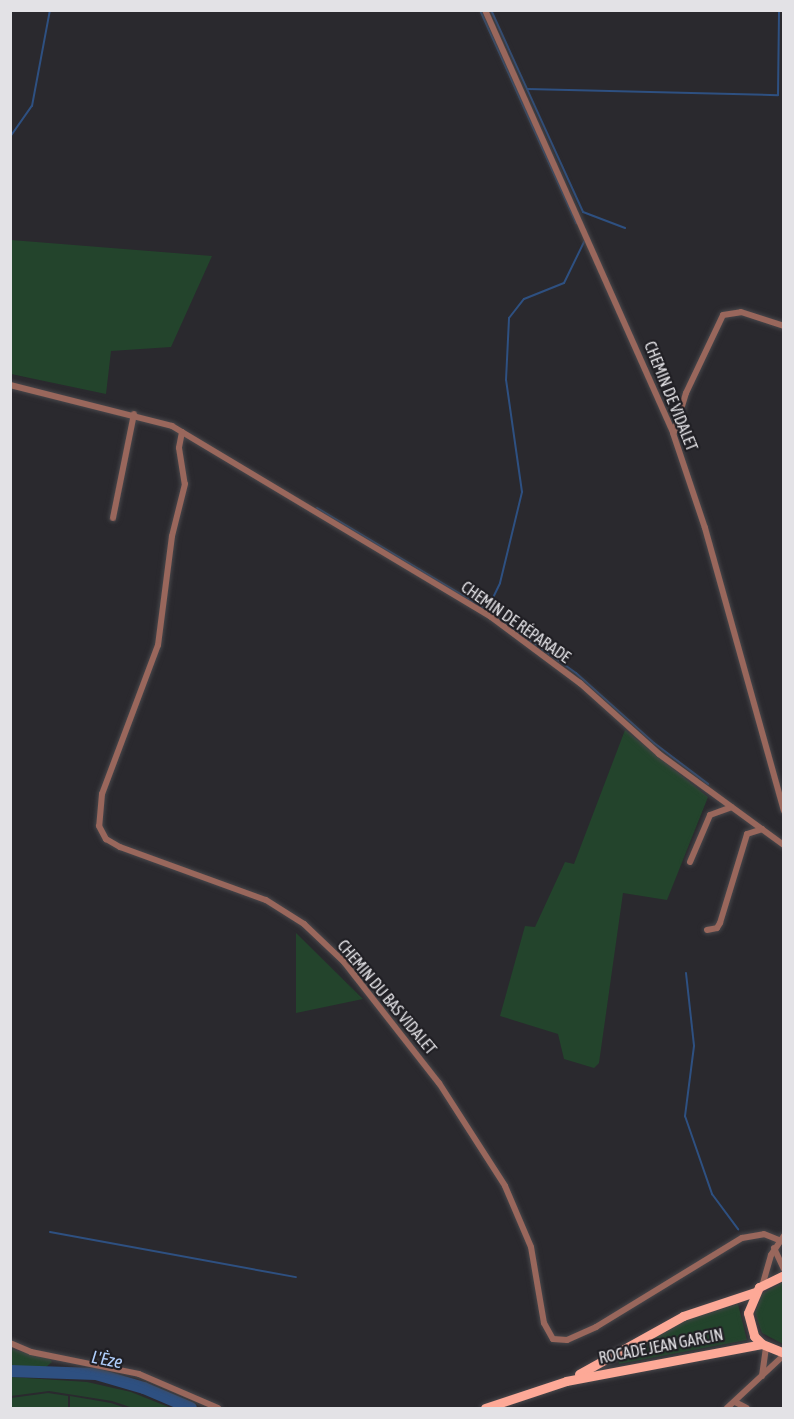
<!DOCTYPE html>
<html>
<head>
<meta charset="utf-8">
<style>
  body { margin:0 }
  #map { position:relative; width:794px; height:1419px; overflow:hidden; background:#2a292e; font-family:"Asap Condensed",sans-serif }
  div>[style] { position:absolute }
  [style*='--x'] { left:calc(var(--x)*1px); top:calc(var(--y)*1px); width:calc(var(--w)*1px); rotate:calc(var(--a)*1deg) }
  .green>* { inset:0; background:#23442c }
  .stream>* { height:2px; margin:-1px; padding:0 1px; transform-origin:1px; border-radius:1px; background:#2e5081 }
  .river>* { height:12px; margin:-6px; padding:0 6px; transform-origin:6px; border-radius:6px; background:#2e5081 }
  .roads { filter:drop-shadow(0 0 2px #48474b) drop-shadow(0 0 2px #48474b) }
  .minor>* { height:6px; margin:-3px; padding:0 3px; transform-origin:3px; border-radius:3px; background:#99675c }
  .primary>* { height:9px; margin:-4.5px; padding:0 4.5px; transform-origin:4.5px; border-radius:4.5px; background:#fda997 }
  span { translate:-50% -50%; white-space:nowrap; text-align:center; line-height:1.15; -webkit-text-stroke:4.5px #201f24; paint-order:stroke }
  .street-label { font-size:16px; color:#e3e2e6 }
  .water-label { font-size:18px; color:#afcefc; font-style:italic }
  .frame { position:absolute; inset:0; border:12px solid #e3e2e6; pointer-events:none }
</style>
</head>
<body>
<div id="map">
  <div class="green">
    <div style="clip-path:polygon(11px 240px,212px 256px,171px 347px,111px 351px,106px 394px,11px 374px)"></div>
    <div style="clip-path:polygon(625px 730px,708px 797px,667px 900px,623px 893px,599px 1063px,594px 1068px,564px 1059px,558px 1034px,500px 1016px,525px 926px,535px 927px,565px 862px,574px 864px)"></div>
    <div style="clip-path:polygon(296px 933px,363px 999px,296px 1013px)"></div>
    <div style="clip-path:polygon(783px 1282px,783px 1344px,762px 1333px,755px 1313px,762px 1294px)"></div>
    <div style="clip-path:polygon(738px 1304px,747px 1340px,619px 1364px,618px 1358px,623px 1354px,682px 1321px)"></div>
    <div style="clip-path:polygon(11px 1349px,50px 1359px,52px 1362px,46px 1367px,11px 1367px)"></div>
    <div style="clip-path:polygon(11px 1377px,87px 1382px,131px 1392px,171px 1408px,133px 1408px,112px 1401px,49px 1391px,11px 1396px)"></div>
    <div style="clip-path:polygon(48px 1393px,68px 1396px,68px 1408px,11px 1408px,11px 1398px)"></div>
    <div style="clip-path:polygon(70px 1396px,111px 1403px,126px 1408px,70px 1408px)"></div>
  </div>
  <div class="stream">
    <div style="--x:480;--y:10;--w:234;--a:65.7"></div>
    <div style="--x:491;--y:10;--w:222;--a:65.5"></div>
    <div style="--x:583;--y:212;--w:45;--a:20.9"></div>
    <div style="--x:527;--y:89;--w:251;--a:1.4"></div>
    <div style="--x:778;--y:95;--w:85;--a:-89.3"></div>
    <div style="--x:10;--y:137;--w:38;--a:-55"></div>
    <div style="--x:32;--y:106;--w:98;--a:-79.4"></div>
    <div style="--x:317;--y:508;--w:198;--a:31"></div>
    <div style="--x:487;--y:610;--w:30;--a:-64"></div>
    <div style="--x:500;--y:583;--w:94;--a:-76.4"></div>
    <div style="--x:522;--y:492;--w:113;--a:-98.1"></div>
    <div style="--x:506;--y:380;--w:62;--a:-87.2"></div>
    <div style="--x:509;--y:318;--w:24;--a:-52"></div>
    <div style="--x:524;--y:299;--w:43;--a:-21.8"></div>
    <div style="--x:564;--y:283;--w:46;--a:-64"></div>
    <div style="--x:487;--y:610;--w:109;--a:35.3"></div>
    <div style="--x:576;--y:673;--w:105;--a:41.9"></div>
    <div style="--x:654;--y:743;--w:68;--a:37.2"></div>
    <div style="--x:686;--y:973;--w:73;--a:83.7"></div>
    <div style="--x:694;--y:1046;--w:71;--a:97.3"></div>
    <div style="--x:685;--y:1116;--w:83;--a:70.9"></div>
    <div style="--x:712;--y:1194;--w:44;--a:53.4"></div>
    <div style="--x:50;--y:1232;--w:250;--a:10.4"></div>
  </div>
  <div class="river">
    <div style="--x:10;--y:1371;--w:86;--a:2"></div>
    <div style="--x:96;--y:1374;--w:50;--a:16.3"></div>
    <div style="--x:144;--y:1388;--w:51;--a:23.1"></div>
  </div>
  <div class="roads">
    <div class="minor">
      <div style="--x:485;--y:10;--w:463;--a:66"></div>
      <div style="--x:673;--y:433;--w:100;--a:71.4"></div>
      <div style="--x:705;--y:528;--w:293;--a:74.4"></div>
      <div style="--x:10;--y:385;--w:167;--a:14.2"></div>
      <div style="--x:172;--y:426;--w:372;--a:30.9"></div>
      <div style="--x:491;--y:617;--w:111;--a:36.6"></div>
      <div style="--x:580;--y:683;--w:106;--a:41.9"></div>
      <div style="--x:659;--y:754;--w:155;--a:36.1"></div>
      <div style="--x:182;--y:432;--w:16;--a:101"></div>
      <div style="--x:179;--y:448;--w:36;--a:81"></div>
      <div style="--x:185;--y:484;--w:54;--a:104"></div>
      <div style="--x:172;--y:536;--w:110;--a:97.3"></div>
      <div style="--x:158;--y:645;--w:159;--a:110.6"></div>
      <div style="--x:102;--y:794;--w:32;--a:95"></div>
      <div style="--x:99;--y:826;--w:15;--a:62"></div>
      <div style="--x:106;--y:839;--w:16;--a:30"></div>
      <div style="--x:120;--y:847;--w:155;--a:20"></div>
      <div style="--x:266;--y:900;--w:45;--a:32.3"></div>
      <div style="--x:304;--y:924;--w:55;--a:43.5"></div>
      <div style="--x:344;--y:962;--w:154;--a:51.9"></div>
      <div style="--x:439;--y:1083;--w:122;--a:57.3"></div>
      <div style="--x:505;--y:1186;--w:66;--a:66.9"></div>
      <div style="--x:531;--y:1247;--w:77;--a:80.3"></div>
      <div style="--x:544;--y:1323;--w:18;--a:61"></div>
      <div style="--x:553;--y:1339;--w:14;--a:4"></div>
      <div style="--x:567;--y:1340;--w:32;--a:-24"></div>
      <div style="--x:596;--y:1327;--w:171;--a:-31.4"></div>
      <div style="--x:742;--y:1238;--w:22;--a:-10"></div>
      <div style="--x:764;--y:1234;--w:16;--a:22"></div>
      <div style="--x:674;--y:432;--w:41;--a:-72.9"></div>
      <div style="--x:686;--y:393;--w:86;--a:-64.6"></div>
      <div style="--x:723;--y:315;--w:18;--a:-9"></div>
      <div style="--x:741;--y:312;--w:45;--a:18"></div>
      <div style="--x:113;--y:518;--w:106;--a:-78.6"></div>
      <div style="--x:690;--y:862;--w:51;--a:-66.9"></div>
      <div style="--x:710;--y:815;--w:23;--a:-20"></div>
      <div style="--x:707;--y:930;--w:10;--a:-11"></div>
      <div style="--x:717;--y:928;--w:6;--a:-59"></div>
      <div style="--x:720;--y:923;--w:93;--a:-73.1"></div>
      <div style="--x:747;--y:834;--w:16;--a:-18"></div>
      <div style="--x:774;--y:1248;--w:23;--a:65"></div>
      <div style="--x:763;--y:1283;--w:29;--a:-74"></div>
      <div style="--x:771;--y:1255;--w:23;--a:-56"></div>
      <div style="--x:10;--y:1343;--w:23;--a:23"></div>
      <div style="--x:31;--y:1352;--w:110;--a:11.5"></div>
      <div style="--x:139;--y:1374;--w:86;--a:23.3"></div>
      <div style="--x:762;--y:1376;--w:29;--a:-82"></div>
      <div style="--x:735;--y:1402;--w:13;--a:27"></div>
      <div style="--x:727;--y:1408;--w:78;--a:-42.9"></div>
    </div>
    <div class="primary">
      <div style="--x:784;--y:1275;--w:28;--a:154"></div>
      <div style="--x:759;--y:1287;--w:28;--a:113"></div>
      <div style="--x:748;--y:1313;--w:24;--a:75"></div>
      <div style="--x:754;--y:1336;--w:11;--a:45"></div>
      <div style="--x:762;--y:1344;--w:24;--a:22"></div>
      <div style="--x:579;--y:1374;--w:119;--a:-29.1"></div>
      <div style="--x:683;--y:1316;--w:76;--a:-18.4"></div>
      <div style="--x:485;--y:1408;--w:85;--a:-18.4"></div>
      <div style="--x:566;--y:1381;--w:199;--a:-10.7"></div>
    </div>
  </div>
  <div class="street-label">
    <span style="left:671px;top:396px;rotate:68deg">CHEMIN DE VIDALET</span>
    <span style="left:516px;top:622px;rotate:35deg">CHEMIN DE RÉPARADE</span>
    <span style="left:387px;top:997px;rotate:50deg">CHEMIN DU BAS VIDALET</span>
    <span style="left:661px;top:1346px;rotate:-11deg">ROCADE JEAN GARCIN</span>
  </div>
  <div class="water-label">
    <span style="left:107px;top:1360px;rotate:11deg">L'Èze</span>
  </div>
  <div class="frame"></div>
</div>
</body>
</html>
